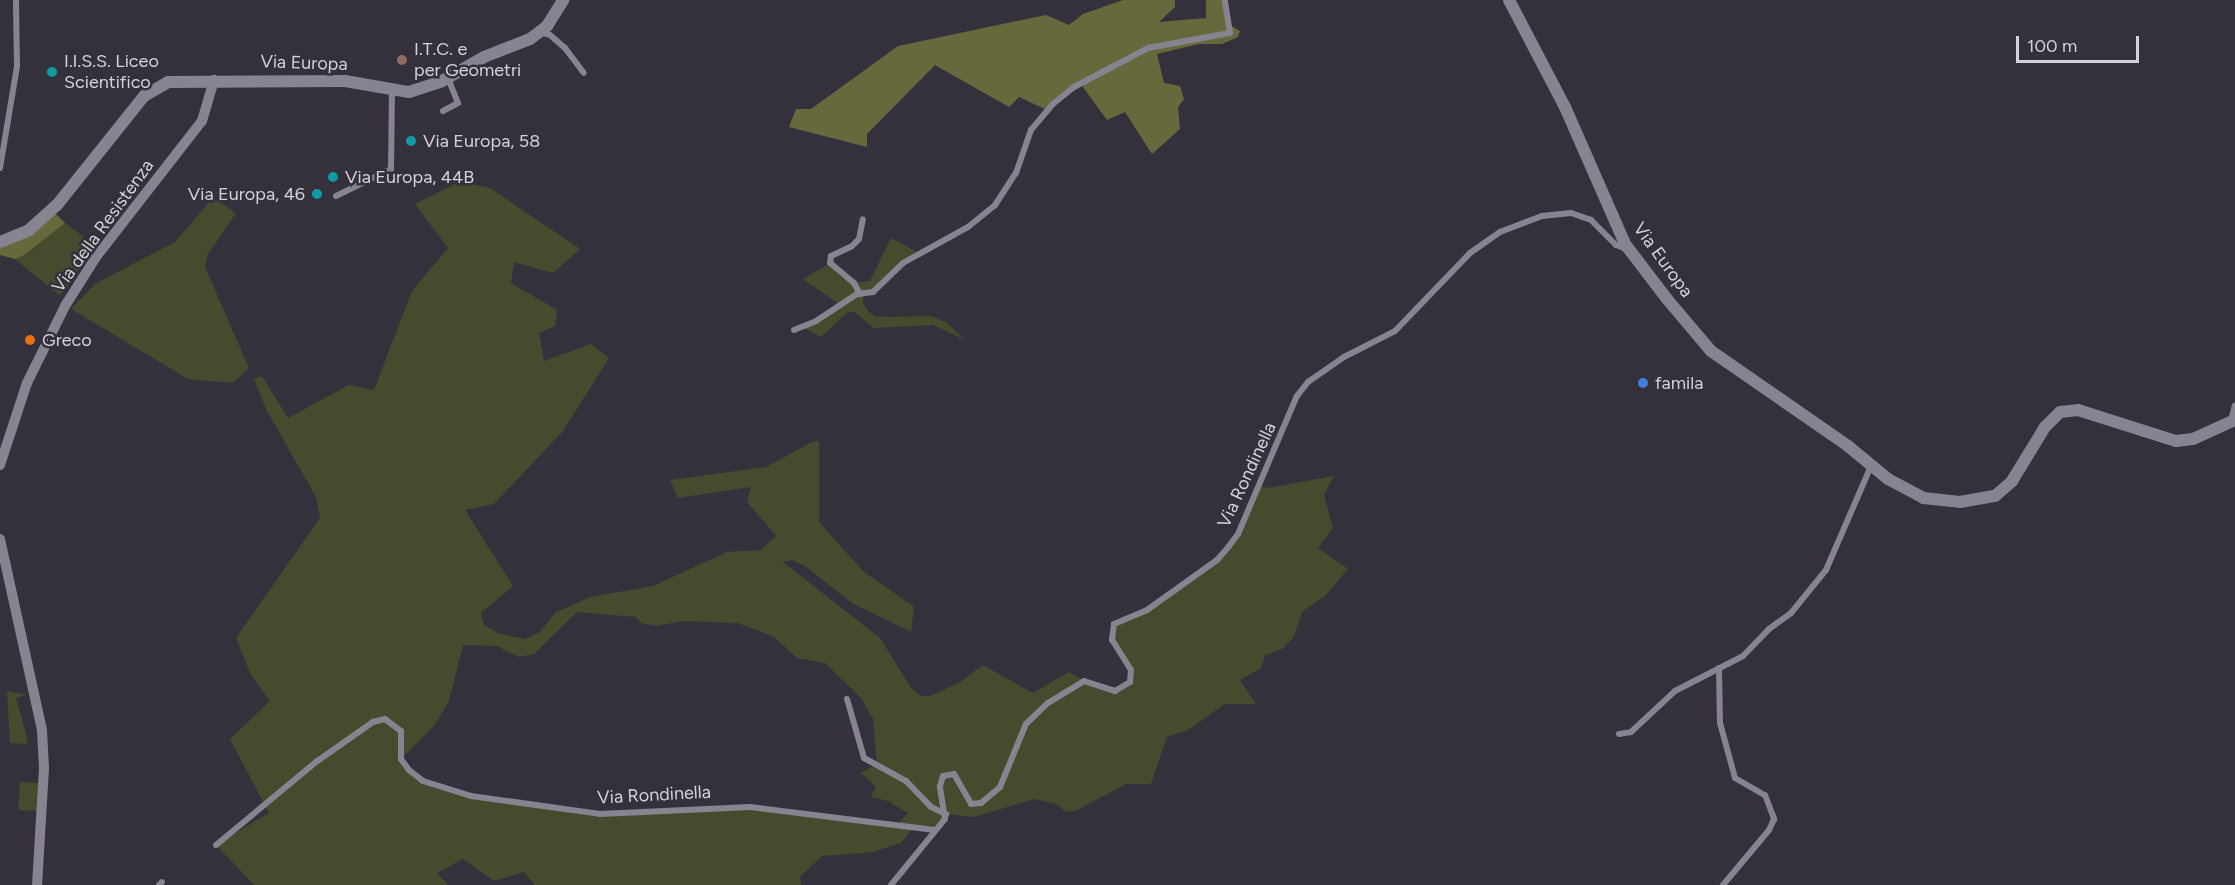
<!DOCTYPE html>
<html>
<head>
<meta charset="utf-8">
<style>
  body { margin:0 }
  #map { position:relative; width:2235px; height:885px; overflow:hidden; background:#34313d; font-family:Figtree,sans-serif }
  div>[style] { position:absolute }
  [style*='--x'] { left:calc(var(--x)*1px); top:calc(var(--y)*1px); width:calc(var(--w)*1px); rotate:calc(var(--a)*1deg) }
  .green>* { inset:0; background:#484a2e; transform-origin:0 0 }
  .forest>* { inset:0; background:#67693d }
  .minor>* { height:6px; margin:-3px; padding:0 3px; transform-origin:3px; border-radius:3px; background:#878491 }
  .tertiary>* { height:10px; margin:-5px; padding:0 5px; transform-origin:5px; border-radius:5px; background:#878491 }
  .secondary>* { height:12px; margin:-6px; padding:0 6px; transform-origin:6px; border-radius:6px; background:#878491 }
  .dots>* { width:16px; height:16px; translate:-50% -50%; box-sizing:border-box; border:3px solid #34313d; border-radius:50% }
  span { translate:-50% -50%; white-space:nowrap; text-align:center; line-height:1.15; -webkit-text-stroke:5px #34313d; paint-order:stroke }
  .poi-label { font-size:18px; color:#d4d2d9 }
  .left { translate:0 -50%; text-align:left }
  .right { translate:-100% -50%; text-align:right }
  .street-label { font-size:18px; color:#d4d2d9 }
  .scale { position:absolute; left:2016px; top:36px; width:123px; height:27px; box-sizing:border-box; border:3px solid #d4d2d9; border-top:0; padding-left:8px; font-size:18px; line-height:21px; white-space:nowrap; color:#d4d2d9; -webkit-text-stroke:4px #34313d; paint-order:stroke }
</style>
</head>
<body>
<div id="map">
  <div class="green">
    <div style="clip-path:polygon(evenodd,459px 182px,490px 188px,580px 249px,553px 273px,514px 262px,511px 283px,557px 310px,555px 326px,539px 333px,544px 361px,591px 344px,609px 358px,563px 431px,494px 504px,465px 510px,513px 586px,481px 613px,484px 625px,498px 633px,525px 639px,540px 632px,555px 613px,590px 597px,653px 586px,727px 552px,761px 550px,776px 536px,747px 502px,751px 487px,678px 498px,670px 480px,766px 467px,812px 442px,819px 441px,819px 522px,863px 571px,914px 607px,911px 632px,852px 603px,805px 566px,792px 560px,783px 562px,880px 638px,911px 688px,921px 696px,930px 696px,959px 683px,983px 665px,1033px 693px,1069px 672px,1084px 681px,1124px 689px,1132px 676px,1112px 640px,1114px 624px,1135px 617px,1217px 560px,1238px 534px,1258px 485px,1267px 488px,1334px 476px,1324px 495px,1333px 528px,1318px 548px,1348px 569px,1325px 596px,1303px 611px,1293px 638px,1282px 649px,1265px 655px,1261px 668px,1240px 680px,1256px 704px,1225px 704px,1188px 730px,1167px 737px,1151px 784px,1126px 784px,1075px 811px,1066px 812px,1056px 804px,1034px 799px,974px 817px,946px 814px,935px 830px,913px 828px,901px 843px,873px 852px,822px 856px,800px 877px,801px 885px,535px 885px,524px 872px,494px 881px,463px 859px,437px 873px,448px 885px,254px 885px,216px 845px,269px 813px,230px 739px,270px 701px,250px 673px,236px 638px,320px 518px,316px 497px,267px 411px,254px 379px,262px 376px,288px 418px,349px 385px,374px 390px,412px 291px,448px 248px,415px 204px,459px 182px,577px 612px,636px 617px,641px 623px,657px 626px,682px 621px,738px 623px,774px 637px,797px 658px,825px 663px,861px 698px,873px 719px,877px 764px,861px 773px,876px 787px,871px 797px,888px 801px,908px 813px,896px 826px,750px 807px,576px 813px,440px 788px,409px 770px,401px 759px,434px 726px,449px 701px,463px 645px,497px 646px,519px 657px,534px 654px,577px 612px)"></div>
    <div style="clip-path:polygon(213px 198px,236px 213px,208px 254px,205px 267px,249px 368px,233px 383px,188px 379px,71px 309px,95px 284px,175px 242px)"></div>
    <div style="clip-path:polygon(65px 223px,95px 245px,65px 291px,59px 295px,15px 259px)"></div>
    <div style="clip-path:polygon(891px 238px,919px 253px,873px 292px,864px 294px,863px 303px,869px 312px,876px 317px,931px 316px,946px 322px,965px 340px,933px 325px,873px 328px,855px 312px,848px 312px,821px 337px,802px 327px,839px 304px,803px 279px,830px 263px,853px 283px,870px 281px)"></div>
    <div style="clip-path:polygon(7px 691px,27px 695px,16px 698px,28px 741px,26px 744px,10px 743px)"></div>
    <div style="left:20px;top:782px;width:19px;height:28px;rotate:3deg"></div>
  </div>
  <div class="forest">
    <div style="clip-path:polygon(1123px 0,1175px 0,1175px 7px,1159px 22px,1206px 18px,1206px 0,1225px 0,1230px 25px,1240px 31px,1238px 37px,1222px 44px,1199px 44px,1157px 54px,1164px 83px,1180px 86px,1184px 99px,1178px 107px,1180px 129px,1152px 154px,1125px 112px,1107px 120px,1080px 83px,1047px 110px,1019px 97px,1009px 107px,935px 65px,867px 134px,867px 147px,789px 127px,796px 109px,811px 109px,898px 46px,1046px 15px,1069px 25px,1083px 14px)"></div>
    <div style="clip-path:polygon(55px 213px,65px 223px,24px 255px,15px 259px,0 255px,0 248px)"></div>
  </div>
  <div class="minor">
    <div style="--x:539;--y:32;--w:11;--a:15"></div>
    <div style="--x:550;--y:35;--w:20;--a:41"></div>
    <div style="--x:565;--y:48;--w:31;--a:53"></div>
    <div style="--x:443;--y:111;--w:17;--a:-28"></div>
    <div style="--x:458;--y:103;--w:27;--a:-112"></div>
    <div style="--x:0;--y:168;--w:103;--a:-80.5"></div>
    <div style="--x:17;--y:66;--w:66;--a:-90.9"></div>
    <div style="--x:336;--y:196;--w:61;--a:-26.1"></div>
    <div style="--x:391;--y:169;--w:80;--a:-89.3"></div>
    <div style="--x:860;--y:294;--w:13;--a:-119"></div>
    <div style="--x:854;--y:283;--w:31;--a:-140"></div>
    <div style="--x:830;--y:263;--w:7;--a:-82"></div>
    <div style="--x:831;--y:256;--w:23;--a:-25"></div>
    <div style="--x:852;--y:246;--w:10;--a:-45"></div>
    <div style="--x:859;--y:239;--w:20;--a:-79"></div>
    <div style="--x:794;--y:330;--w:24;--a:-22"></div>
    <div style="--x:816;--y:321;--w:49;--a:-33.4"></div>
    <div style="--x:857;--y:294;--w:16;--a:-7"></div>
    <div style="--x:873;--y:292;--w:42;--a:-44"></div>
    <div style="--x:903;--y:263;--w:74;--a:-29"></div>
    <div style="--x:968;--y:227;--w:35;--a:-39"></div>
    <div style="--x:995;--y:205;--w:38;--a:-57"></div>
    <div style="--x:1016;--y:173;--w:46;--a:-70.8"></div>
    <div style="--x:1031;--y:130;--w:34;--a:-50"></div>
    <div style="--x:1053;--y:104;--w:27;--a:-39"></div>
    <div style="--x:1074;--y:87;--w:84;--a:-27.8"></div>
    <div style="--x:1148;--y:48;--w:83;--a:-10.4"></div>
    <div style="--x:1230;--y:33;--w:33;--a:-99"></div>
    <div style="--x:2231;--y:421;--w:16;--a:-76"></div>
    <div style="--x:1719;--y:668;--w:55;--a:89"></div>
    <div style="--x:1720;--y:723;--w:57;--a:74.7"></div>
    <div style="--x:1735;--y:778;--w:34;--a:30"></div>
    <div style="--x:1765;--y:795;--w:26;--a:69"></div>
    <div style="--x:1774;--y:819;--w:12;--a:114"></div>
    <div style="--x:1769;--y:830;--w:72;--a:129.9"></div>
    <div style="--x:847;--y:699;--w:61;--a:73.9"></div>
    <div style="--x:864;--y:758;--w:48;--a:28.7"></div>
    <div style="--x:906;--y:781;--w:36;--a:46"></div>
    <div style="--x:931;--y:807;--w:17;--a:25"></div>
    <div style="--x:1619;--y:734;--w:12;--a:-9"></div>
    <div style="--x:1631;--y:732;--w:60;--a:-43"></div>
    <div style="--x:1675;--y:691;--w:76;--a:-27.2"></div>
    <div style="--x:1743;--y:656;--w:37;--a:-46"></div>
    <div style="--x:1769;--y:629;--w:27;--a:-36"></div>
    <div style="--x:1791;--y:613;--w:55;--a:-50.9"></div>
    <div style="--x:1826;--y:570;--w:113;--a:-66.6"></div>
    <div style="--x:216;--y:845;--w:130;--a:-39.7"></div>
    <div style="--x:316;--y:762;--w:70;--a:-35.1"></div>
    <div style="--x:373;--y:722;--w:12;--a:-14"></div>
    <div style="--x:385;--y:719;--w:20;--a:37"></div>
    <div style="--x:401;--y:731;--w:28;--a:90"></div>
    <div style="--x:401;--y:759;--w:14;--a:54"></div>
    <div style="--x:409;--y:770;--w:18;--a:38"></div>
    <div style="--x:423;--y:781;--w:50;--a:17.4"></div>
    <div style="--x:471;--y:796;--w:130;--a:7.9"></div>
    <div style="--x:600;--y:814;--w:150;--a:-2.7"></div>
    <div style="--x:750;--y:807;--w:186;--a:7.1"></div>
    <div style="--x:159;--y:885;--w:4;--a:-45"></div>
    <div style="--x:891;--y:885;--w:85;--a:-50.7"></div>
    <div style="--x:945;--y:819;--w:33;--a:-99"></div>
    <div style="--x:940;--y:786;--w:10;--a:-73"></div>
    <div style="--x:943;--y:776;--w:11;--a:-10"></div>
    <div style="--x:954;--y:774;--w:34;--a:60"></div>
    <div style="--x:971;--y:804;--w:10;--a:-6"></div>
    <div style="--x:981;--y:803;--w:25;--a:-40"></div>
    <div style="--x:1000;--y:787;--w:68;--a:-67.6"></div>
    <div style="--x:1026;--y:724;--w:30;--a:-44"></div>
    <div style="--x:1048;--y:703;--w:42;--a:-31.4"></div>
    <div style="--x:1084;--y:681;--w:33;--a:18"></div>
    <div style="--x:1115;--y:691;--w:17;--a:-31"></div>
    <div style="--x:1130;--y:682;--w:12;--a:-85"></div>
    <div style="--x:1131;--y:670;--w:36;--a:-122"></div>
    <div style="--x:1112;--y:640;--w:16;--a:-83"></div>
    <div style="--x:1114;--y:624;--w:36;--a:-23"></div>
    <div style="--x:1147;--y:610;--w:86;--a:-35.5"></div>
    <div style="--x:1217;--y:560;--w:18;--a:-49"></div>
    <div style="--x:1229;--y:546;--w:15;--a:-53"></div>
    <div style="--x:1238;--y:534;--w:150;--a:-66.9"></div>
    <div style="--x:1297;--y:396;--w:18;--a:-52"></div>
    <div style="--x:1308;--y:382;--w:44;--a:-34.8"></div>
    <div style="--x:1344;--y:357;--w:57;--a:-27"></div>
    <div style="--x:1395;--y:331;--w:108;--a:-46.1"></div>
    <div style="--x:1470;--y:253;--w:37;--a:-35"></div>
    <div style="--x:1500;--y:232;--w:45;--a:-20.9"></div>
    <div style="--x:1542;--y:216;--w:29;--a:-6"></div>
    <div style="--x:1571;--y:213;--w:21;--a:19"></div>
    <div style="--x:1591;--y:220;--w:35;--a:45"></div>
    <div style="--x:1616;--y:245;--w:14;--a:21"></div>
  </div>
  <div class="tertiary">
    <div style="--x:0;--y:465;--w:86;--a:-71.8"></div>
    <div style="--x:27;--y:383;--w:86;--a:-63.7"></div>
    <div style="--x:65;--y:306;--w:58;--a:-57.7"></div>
    <div style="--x:96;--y:257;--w:172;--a:-52.1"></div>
    <div style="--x:202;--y:121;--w:43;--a:-73.7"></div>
    <div style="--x:0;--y:539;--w:196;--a:77.6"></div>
    <div style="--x:42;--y:730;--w:38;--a:87"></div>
    <div style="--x:44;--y:768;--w:117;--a:93.4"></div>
  </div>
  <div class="secondary">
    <div style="--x:1509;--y:0;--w:121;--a:62.4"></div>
    <div style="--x:1565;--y:107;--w:150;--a:66.3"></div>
    <div style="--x:1625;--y:244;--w:69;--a:52.6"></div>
    <div style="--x:1667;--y:299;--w:68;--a:49.8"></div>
    <div style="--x:1711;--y:351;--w:167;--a:34.7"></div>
    <div style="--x:1848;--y:446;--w:52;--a:39.5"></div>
    <div style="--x:1888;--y:479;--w:40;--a:28"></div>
    <div style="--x:1923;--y:498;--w:37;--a:6"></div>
    <div style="--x:1960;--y:502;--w:36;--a:-10"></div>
    <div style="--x:1995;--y:496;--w:23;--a:-41"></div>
    <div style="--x:2012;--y:481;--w:63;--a:-58.6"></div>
    <div style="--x:2045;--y:427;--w:21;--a:-45"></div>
    <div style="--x:2060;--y:412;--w:18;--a:-6"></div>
    <div style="--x:2078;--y:410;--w:103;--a:17.6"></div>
    <div style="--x:2176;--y:441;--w:17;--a:-7"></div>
    <div style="--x:2193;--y:439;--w:46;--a:-24.3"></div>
    <div style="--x:0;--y:242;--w:31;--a:-22"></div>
    <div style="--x:29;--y:230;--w:38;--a:-42"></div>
    <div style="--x:57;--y:205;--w:139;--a:-51.4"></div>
    <div style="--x:144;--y:96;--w:28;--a:-30"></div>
    <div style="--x:168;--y:82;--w:177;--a:-0.3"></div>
    <div style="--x:345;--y:81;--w:65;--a:9.8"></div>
    <div style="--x:409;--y:92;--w:35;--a:-18"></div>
    <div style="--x:442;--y:81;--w:48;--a:-29.7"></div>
    <div style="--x:484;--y:57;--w:49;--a:-21.4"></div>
    <div style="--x:530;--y:39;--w:21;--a:-37"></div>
    <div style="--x:547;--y:26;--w:31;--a:-58"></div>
  </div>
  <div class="dots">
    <div style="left:402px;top:60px;background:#8d6e63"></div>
    <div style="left:52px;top:72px;background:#0f9aa8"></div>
    <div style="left:411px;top:141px;background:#0f9aa8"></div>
    <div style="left:333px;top:177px;background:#0f9aa8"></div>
    <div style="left:317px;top:194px;background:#0f9aa8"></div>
    <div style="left:30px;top:340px;background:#e8710a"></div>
    <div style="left:1643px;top:383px;background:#3f7fe0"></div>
  </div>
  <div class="poi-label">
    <span class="left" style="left:414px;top:60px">I.T.C. e<br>per Geometri</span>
    <span class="left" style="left:64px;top:72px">I.I.S.S. Liceo<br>Scientifico</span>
    <span class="left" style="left:423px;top:141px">Via Europa, 58</span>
    <span class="left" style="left:345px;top:177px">Via Europa, 44B</span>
    <span class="right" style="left:305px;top:194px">Via Europa, 46</span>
    <span class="left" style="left:42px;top:340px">Greco</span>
    <span class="left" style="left:1655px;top:383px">famila</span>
  </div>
  <div class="street-label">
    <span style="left:304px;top:63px;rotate:2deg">Via Europa</span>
    <span style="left:103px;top:226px;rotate:-54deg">Via della Resistenza</span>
    <span style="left:1663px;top:260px;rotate:54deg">Via Europa</span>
    <span style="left:1247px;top:475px;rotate:-65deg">Via Rondinella</span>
    <span style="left:654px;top:795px;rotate:-3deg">Via Rondinella</span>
  </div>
  <div class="scale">100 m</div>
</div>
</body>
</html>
